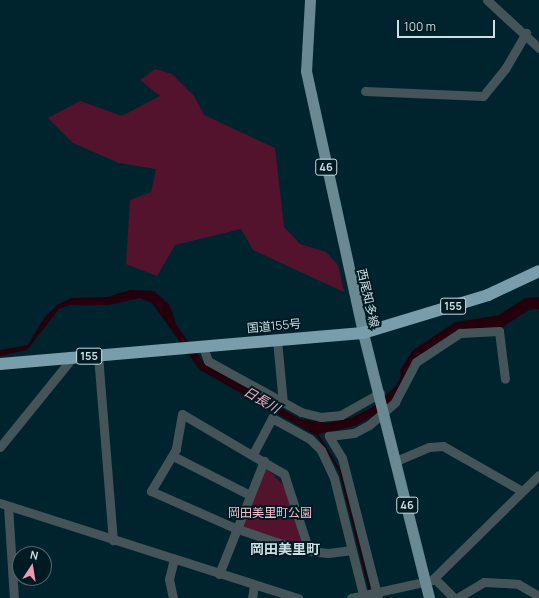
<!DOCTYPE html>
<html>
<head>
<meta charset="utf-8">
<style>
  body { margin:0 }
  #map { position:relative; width:539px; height:598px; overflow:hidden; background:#00242e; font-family:Manrope,"Noto Sans JP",sans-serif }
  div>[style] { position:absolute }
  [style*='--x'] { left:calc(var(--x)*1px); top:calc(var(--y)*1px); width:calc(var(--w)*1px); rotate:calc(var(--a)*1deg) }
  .green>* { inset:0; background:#54132d }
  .water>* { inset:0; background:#23000b }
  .stream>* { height:2px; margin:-1px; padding:0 1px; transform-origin:1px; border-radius:1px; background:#23000b }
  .river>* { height:12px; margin:-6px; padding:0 6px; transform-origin:6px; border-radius:6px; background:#23000b }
  .minor>* { height:9px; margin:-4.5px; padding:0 4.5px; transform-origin:4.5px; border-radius:4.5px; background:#455459 }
  .major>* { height:11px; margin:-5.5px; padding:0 5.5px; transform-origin:5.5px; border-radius:5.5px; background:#698993 }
  .highway>* { height:12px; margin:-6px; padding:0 6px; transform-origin:6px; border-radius:6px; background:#779eaa }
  span { translate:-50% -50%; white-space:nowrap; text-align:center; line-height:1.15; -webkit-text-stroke:4px #001a21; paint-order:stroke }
  .shield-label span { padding:1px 3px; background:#001a21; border:1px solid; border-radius:3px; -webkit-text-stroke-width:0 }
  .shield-label { font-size:11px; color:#cbdfe5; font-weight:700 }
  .street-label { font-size:12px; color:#cbdfe5 }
  .park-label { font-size:12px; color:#f3bfcd }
  .water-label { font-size:13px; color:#f8abc1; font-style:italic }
  .quarter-label { font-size:14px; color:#cbdfe5; font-weight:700 }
  .north { position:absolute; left:12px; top:546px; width:40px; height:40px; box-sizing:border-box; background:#001a21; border:1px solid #51696f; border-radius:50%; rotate:12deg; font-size:11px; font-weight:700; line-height:16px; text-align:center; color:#cbdfe5 }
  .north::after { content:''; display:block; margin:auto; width:14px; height:18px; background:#f09ab4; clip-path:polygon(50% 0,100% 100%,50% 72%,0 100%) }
  .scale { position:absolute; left:397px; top:20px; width:98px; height:18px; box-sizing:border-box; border:2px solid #cbdfe5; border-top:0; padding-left:5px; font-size:12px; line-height:14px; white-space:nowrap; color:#cbdfe5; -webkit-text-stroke:3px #001a21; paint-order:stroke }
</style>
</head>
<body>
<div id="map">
  <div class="green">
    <div style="clip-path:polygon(155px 69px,172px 74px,194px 96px,204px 115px,275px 148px,284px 227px,300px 244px,326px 252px,338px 265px,344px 292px,253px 250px,241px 229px,175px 245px,157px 276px,126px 264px,130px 200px,151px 192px,156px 169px,119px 163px,73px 143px,48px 118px,80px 101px,122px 116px,160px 96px,140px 80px)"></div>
    <div style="clip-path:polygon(264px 465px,287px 489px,302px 545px,238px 527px)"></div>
  </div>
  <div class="water">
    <div style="clip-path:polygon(130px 290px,154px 291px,169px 304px,177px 326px,203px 362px,300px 419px,327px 423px,351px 418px,373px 407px,396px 386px,412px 356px,415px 358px,393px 401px,377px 414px,355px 426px,315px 435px,200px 370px,152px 303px,140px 298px,108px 305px,70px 305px,59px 309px,27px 350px,0 356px,0 350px,28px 345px,44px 318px,57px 305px,71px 298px,107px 297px)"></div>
  </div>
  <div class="stream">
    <div style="--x:316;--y:432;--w:46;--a:58.4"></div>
    <div style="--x:340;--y:471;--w:124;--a:76"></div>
  </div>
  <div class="river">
    <div style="--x:406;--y:372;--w:20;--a:-57"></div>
    <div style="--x:417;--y:355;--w:48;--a:-34"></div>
    <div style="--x:457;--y:328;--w:45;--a:-9"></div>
    <div style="--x:501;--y:321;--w:31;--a:-33"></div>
    <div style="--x:527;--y:304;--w:12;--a:-5"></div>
  </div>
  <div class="minor">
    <div style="--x:487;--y:0;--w:71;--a:42.7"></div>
    <div style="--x:365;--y:91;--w:118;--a:2.4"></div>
    <div style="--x:483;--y:96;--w:35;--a:-51"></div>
    <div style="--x:505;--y:69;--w:42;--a:-59.7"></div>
    <div style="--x:277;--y:340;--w:63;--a:84.6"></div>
    <div style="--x:203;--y:347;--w:15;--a:70"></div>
    <div style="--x:208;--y:361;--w:106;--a:28.7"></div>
    <div style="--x:301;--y:412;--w:21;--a:14"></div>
    <div style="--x:321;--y:417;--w:20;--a:-6"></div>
    <div style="--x:341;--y:415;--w:45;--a:-29.4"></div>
    <div style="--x:98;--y:355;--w:186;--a:85.4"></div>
    <div style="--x:0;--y:447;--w:116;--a:-51"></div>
    <div style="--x:253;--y:454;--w:41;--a:-62.2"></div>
    <div style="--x:272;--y:418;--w:43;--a:28.9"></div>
    <div style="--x:310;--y:439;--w:16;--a:45"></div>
    <div style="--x:321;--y:450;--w:31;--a:65"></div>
    <div style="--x:334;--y:478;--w:124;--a:76"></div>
    <div style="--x:173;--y:456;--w:86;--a:26.9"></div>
    <div style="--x:396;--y:461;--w:36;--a:-23"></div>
    <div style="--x:429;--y:447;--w:14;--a:-4"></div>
    <div style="--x:443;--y:446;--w:91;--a:29.7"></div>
    <div style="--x:0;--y:503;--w:313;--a:17.7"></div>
    <div style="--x:8;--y:506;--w:92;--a:86.3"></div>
    <div style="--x:309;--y:551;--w:81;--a:-108"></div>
    <div style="--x:284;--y:474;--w:118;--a:-149.5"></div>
    <div style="--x:182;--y:414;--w:36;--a:100"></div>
    <div style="--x:176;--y:449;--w:49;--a:120.8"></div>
    <div style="--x:151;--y:491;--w:92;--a:23.8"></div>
    <div style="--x:235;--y:528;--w:43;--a:18.9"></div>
    <div style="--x:276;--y:542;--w:34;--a:15"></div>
    <div style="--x:309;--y:551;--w:19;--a:6"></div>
    <div style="--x:328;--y:553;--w:23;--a:-7"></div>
    <div style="--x:219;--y:574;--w:122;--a:-68.3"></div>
    <div style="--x:434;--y:578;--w:28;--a:45"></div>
    <div style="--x:173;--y:598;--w:19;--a:-102"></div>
    <div style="--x:169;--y:579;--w:21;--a:-76"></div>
    <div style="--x:252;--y:598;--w:12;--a:-81"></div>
    <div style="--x:351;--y:598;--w:83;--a:-12.5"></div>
    <div style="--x:432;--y:580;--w:150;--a:-44.5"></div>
    <div style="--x:378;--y:598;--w:145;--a:-104.4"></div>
    <div style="--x:342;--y:458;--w:26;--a:-121"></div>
    <div style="--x:329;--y:436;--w:25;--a:-7"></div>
    <div style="--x:354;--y:433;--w:17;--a:-28"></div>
    <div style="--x:369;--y:425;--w:35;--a:-41"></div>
    <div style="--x:395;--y:402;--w:45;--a:-62.3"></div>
    <div style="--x:416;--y:362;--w:53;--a:-33.4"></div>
    <div style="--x:460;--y:333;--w:39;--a:-3"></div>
    <div style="--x:499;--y:331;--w:48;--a:82.9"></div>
    <div style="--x:457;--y:598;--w:31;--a:-31"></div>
    <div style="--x:484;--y:582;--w:34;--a:3"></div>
    <div style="--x:518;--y:584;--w:24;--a:30"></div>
  </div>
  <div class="major">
    <div style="--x:310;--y:0;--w:71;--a:93.2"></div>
    <div style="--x:306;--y:71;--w:268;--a:77.7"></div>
    <div style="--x:363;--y:333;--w:273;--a:76"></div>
  </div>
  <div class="highway">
    <div style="--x:0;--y:364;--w:364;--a:-4.9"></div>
    <div style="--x:363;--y:333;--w:131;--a:-16.9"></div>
    <div style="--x:488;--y:295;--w:56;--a:-25.2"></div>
  </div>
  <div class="shield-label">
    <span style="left:326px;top:167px">46</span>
    <span style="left:453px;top:306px">155</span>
    <span style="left:89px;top:356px">155</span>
    <span style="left:407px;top:505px">46</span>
  </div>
  <div class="street-label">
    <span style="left:368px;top:298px;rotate:77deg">西尾知多線</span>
    <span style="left:274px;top:326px;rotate:-5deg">国道155号</span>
  </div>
  <div class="park-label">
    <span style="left:270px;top:513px">岡田美里町公園</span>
  </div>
  <div class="water-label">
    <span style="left:262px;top:400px;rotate:30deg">日長川</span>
  </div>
  <div class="quarter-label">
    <span style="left:285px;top:549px">岡田美里町</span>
  </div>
  <div class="north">N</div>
  <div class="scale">100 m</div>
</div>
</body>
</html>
